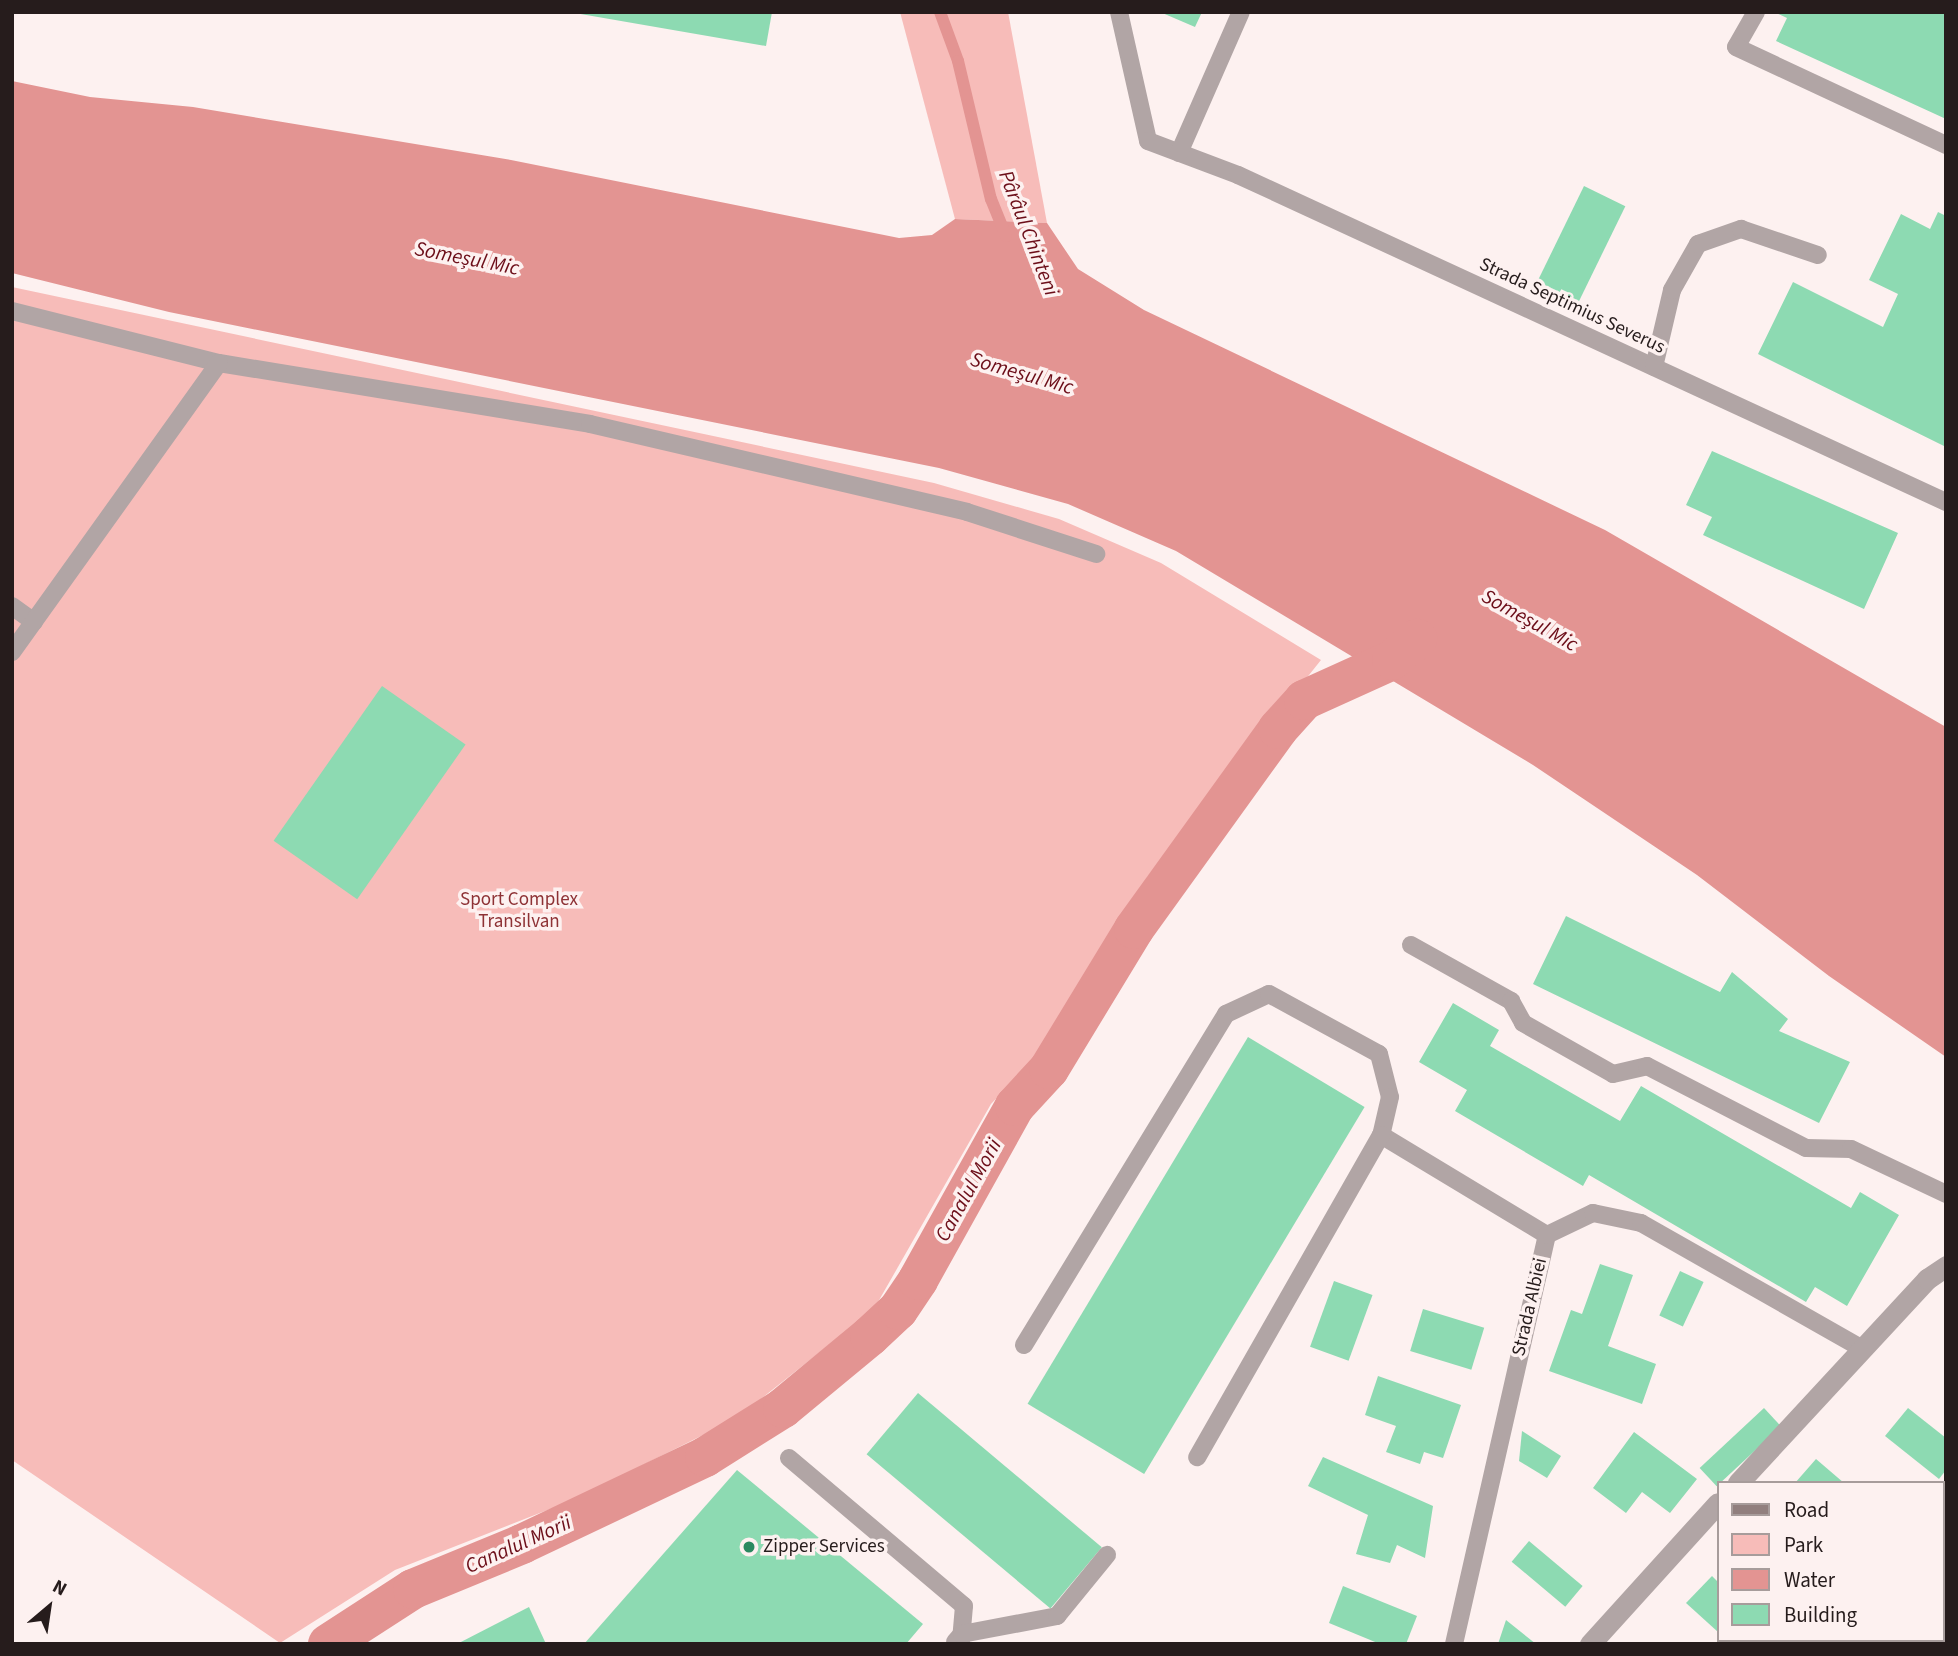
<!DOCTYPE html>
<html>
<head>
<meta charset="utf-8">
<style>
  body { margin:0 }
  #map { position:relative; width:1958px; height:1656px; overflow:hidden; background:#fdf1f0; font-family:"Source Sans 3",sans-serif }
  div>[style] { position:absolute }
  [style*='--x'] { left:calc(var(--x)*1px); top:calc(var(--y)*1px); width:calc(var(--w)*1px); rotate:calc(var(--a)*1deg) }
  .green>* { inset:0; background:#f7bcb9 }
  .water>* { inset:0; background:#e39492 }
  .stream>* { height:12px; margin:-6px; padding:0 6px; transform-origin:6px; border-radius:6px; background:#e39492 }
  .canal>* { height:40px; margin:-20px; padding:0 20px; transform-origin:20px; border-radius:20px; background:#e39492 }
  .building>* { inset:0; background:#8ddab2; transform-origin:0 0 }
  .lane>* { height:18px; margin:-9px; padding:0 9px; transform-origin:9px; border-radius:9px; background:#b1a5a5 }
  .street>* { height:21px; margin:-10.5px; padding:0 10.5px; transform-origin:10.5px; border-radius:10.5px; background:#b1a5a5 }
  .secondary>* { height:21px; margin:-10.5px; padding:0 10.5px; transform-origin:10.5px; border-radius:10.5px; background:#917f7e }
  .dots>* { width:19px; height:19px; translate:-50% -50%; box-sizing:border-box; border:4px solid #fdf1f0; border-radius:50% }
  span { translate:-50% -50%; white-space:nowrap; text-align:center; line-height:1.15; -webkit-text-stroke:7px #fdf1f0; paint-order:stroke }
  .street-label { font-size:19px; color:#261c1c }
  .park-label { font-size:19px; color:#8e3235 }
  .poi-label { font-size:19px; color:#261c1c }
  .left { translate:0 -50%; text-align:left }
  .water-label { font-size:21px; color:#6c0e19; font-style:italic }
  .frame { position:absolute; inset:0; border:14px solid #261c1c; pointer-events:none }
  .legend { position:absolute; left:1717px; top:1481px; width:228px; height:161px; box-sizing:border-box; background:#fdf1f0; border:2px solid #a79c9b; margin:0; padding:9px 12px; list-style:none; font-size:21px; color:#261c1c }
  .legend li { display:flex; align-items:center; gap:14px; height:35px }
  .legend b { width:35px; border:2px solid #a79c9b }
  .north { position:absolute; left:14px; top:1572px; width:70px; height:70px; -webkit-text-stroke:5px #fdf1f0; paint-order:stroke; rotate:29deg; font-size:19px; font-weight:700; line-height:28px; text-align:center; color:#261c1c }
  .north::after { content:''; display:block; margin:auto; width:24px; height:32px; background:#261c1c; clip-path:polygon(50% 0,100% 100%,50% 72%,0 100%) }
</style>
</head>
<body>
<div id="map">
  <div class="green">
    <div style="clip-path:polygon(900px 12px,1008px 12px,1047px 223px,955px 219px)"></div>
    <div style="clip-path:polygon(12px 287px,934px 483px,1059px 519px,1161px 563px,1321px 660px,1148px 876px,1031px 1062px,991px 1104px,874px 1309px,737px 1418px,573px 1500px,395px 1570px,280px 1643px,12px 1460px)"></div>
  </div>
  <div class="water">
    <div style="clip-path:polygon(12px 81px,90px 97px,193px 107px,511px 160px,899px 238px,932px 235px,955px 219px,1047px 223px,1078px 269px,1144px 310px,1605px 530px,1946px 727px,1946px 1057px,1829px 976px,1697px 875px,1533px 765px,1176px 551px,1068px 504px,939px 468px,169px 312px,12px 273px)"></div>
  </div>
  <div class="stream">
    <div style="--x:940;--y:12;--w:52;--a:69.8"></div>
    <div style="--x:958;--y:61;--w:142;--a:76.6"></div>
    <div style="--x:991;--y:199;--w:40;--a:68"></div>
  </div>
  <div class="canal">
    <div style="--x:328;--y:1644;--w:101;--a:-32.9"></div>
    <div style="--x:413;--y:1589;--w:118;--a:-22.4"></div>
    <div style="--x:522;--y:1544;--w:203;--a:-25.4"></div>
    <div style="--x:705;--y:1457;--w:92;--a:-32.1"></div>
    <div style="--x:783;--y:1408;--w:113;--a:-39.6"></div>
    <div style="--x:870;--y:1336;--w:38;--a:-43"></div>
    <div style="--x:898;--y:1310;--w:36;--a:-56"></div>
    <div style="--x:918;--y:1280;--w:199;--a:-60.9"></div>
    <div style="--x:1015;--y:1106;--w:50;--a:-47.4"></div>
    <div style="--x:1049;--y:1069;--w:164;--a:-58.7"></div>
    <div style="--x:1134;--y:929;--w:246;--a:-54.2"></div>
    <div style="--x:1278;--y:729;--w:39;--a:-48"></div>
    <div style="--x:1304;--y:700;--w:97;--a:-24.4"></div>
    <div style="--x:1392;--y:660;--w:33;--a:-40"></div>
  </div>
  <div class="building">
    <div style="clip-path:polygon(569px 12px,772px 12px,766px 46px)"></div>
    <div style="clip-path:polygon(1160px 12px,1202px 12px,1195px 27px)"></div>
    <div style="clip-path:polygon(1774px 12px,1946px 12px,1946px 119px,1776px 41px,1787px 18px)"></div>
    <div style="left:1584px;top:186px;width:46px;height:115px;rotate:26deg"></div>
    <div style="clip-path:polygon(1938px 212px,1946px 216px,1946px 447px,1758px 354px,1793px 282px,1883px 327px,1898px 294px,1869px 280px,1901px 214px,1930px 229px)"></div>
    <div style="clip-path:polygon(1712px 451px,1898px 533px,1864px 609px,1703px 535px,1712px 517px,1686px 505px)"></div>
    <div style="left:382px;top:686px;width:102px;height:189px;rotate:35deg"></div>
    <div style="clip-path:polygon(1566px 916px,1720px 992px,1732px 972px,1788px 1019px,1779px 1031px,1850px 1062px,1819px 1123px,1533px 984px)"></div>
    <div style="clip-path:polygon(1453px 1003px,1499px 1030px,1490px 1046px,1620px 1121px,1641px 1086px,1851px 1208px,1860px 1192px,1899px 1215px,1847px 1306px,1815px 1287px,1806px 1302px,1589px 1175px,1583px 1186px,1455px 1111px,1467px 1090px,1419px 1062px)"></div>
    <div style="left:1248px;top:1037px;width:136px;height:428px;rotate:31deg"></div>
    <div style="clip-path:polygon(1600px 1264px,1633px 1275px,1608px 1346px,1656px 1364px,1642px 1404px,1549px 1371px,1571px 1310px,1582px 1314px)"></div>
    <div style="left:1680px;top:1271px;width:26px;height:49px;rotate:25deg"></div>
    <div style="left:1334px;top:1281px;width:41px;height:70px;rotate:20deg"></div>
    <div style="left:1423px;top:1309px;width:64px;height:44px;rotate:17deg"></div>
    <div style="clip-path:polygon(1378px 1376px,1461px 1405px,1443px 1458px,1424px 1452px,1420px 1464px,1386px 1452px,1396px 1426px,1365px 1415px)"></div>
    <div style="left:918px;top:1393px;width:240px;height:80px;rotate:40deg"></div>
    <div style="left:1764px;top:1408px;width:25px;height:88px;rotate:47deg"></div>
    <div style="clip-path:polygon(1908px 1408px,1946px 1438px,1946px 1470px,1939px 1479px,1885px 1436px)"></div>
    <div style="clip-path:polygon(1522px 1431px,1561px 1456px,1547px 1478px,1519px 1461px)"></div>
    <div style="clip-path:polygon(1634px 1432px,1697px 1479px,1670px 1513px,1642px 1492px,1626px 1513px,1593px 1488px)"></div>
    <div style="clip-path:polygon(1323px 1457px,1433px 1506px,1425px 1558px,1397px 1545px,1390px 1563px,1356px 1554px,1368px 1515px,1308px 1486px)"></div>
    <div style="clip-path:polygon(1816px 1459px,1844px 1483px,1795px 1483px)"></div>
    <div style="clip-path:polygon(737px 1470px,923px 1624px,906px 1644px,584px 1644px)"></div>
    <div style="left:1529px;top:1541px;width:70px;height:27px;rotate:40deg"></div>
    <div style="clip-path:polygon(1712px 1576px,1718px 1582px,1718px 1632px,1686px 1603px)"></div>
    <div style="clip-path:polygon(1343px 1586px,1417px 1616px,1406px 1644px,1380px 1644px,1329px 1623px)"></div>
    <div style="clip-path:polygon(529px 1607px,546px 1644px,457px 1644px)"></div>
    <div style="clip-path:polygon(1506px 1620px,1536px 1644px,1498px 1644px)"></div>
    <div style="left:1727px;top:1640px;width:56px;height:6px"></div>
  </div>
  <div class="lane">
    <div style="--x:1119;--y:12;--w:132;--a:77.3"></div>
    <div style="--x:1148;--y:141;--w:96;--a:20.7"></div>
    <div style="--x:1238;--y:175;--w:780;--a:24.79"></div>
    <div style="--x:1756;--y:12;--w:40;--a:119.7"></div>
    <div style="--x:1736;--y:47;--w:232;--a:25"></div>
    <div style="--x:1179;--y:153;--w:154;--a:-66.3"></div>
    <div style="--x:12;--y:311;--w:213;--a:14.1"></div>
    <div style="--x:219;--y:363;--w:376;--a:9.3"></div>
    <div style="--x:590;--y:424;--w:387;--a:13.1"></div>
    <div style="--x:967;--y:512;--w:136;--a:18"></div>
    <div style="--x:1654;--y:367;--w:79;--a:-76.8"></div>
    <div style="--x:1672;--y:290;--w:53;--a:-60.5"></div>
    <div style="--x:1698;--y:244;--w:46;--a:-19.2"></div>
    <div style="--x:1741;--y:229;--w:81;--a:18.7"></div>
    <div style="--x:12;--y:606;--w:27;--a:36"></div>
    <div style="--x:12;--y:652;--w:355;--a:-54.4"></div>
    <div style="--x:1411;--y:945;--w:115;--a:29.2"></div>
    <div style="--x:1511;--y:1001;--w:25;--a:61"></div>
    <div style="--x:1523;--y:1023;--w:103;--a:29.5"></div>
    <div style="--x:1613;--y:1074;--w:35;--a:-13"></div>
    <div style="--x:1647;--y:1066;--w:179;--a:27.3"></div>
    <div style="--x:1806;--y:1148;--w:45;--a:1.3"></div>
    <div style="--x:1851;--y:1149;--w:105;--a:25.3"></div>
    <div style="--x:1381;--y:1135;--w:194;--a:31.1"></div>
    <div style="--x:1024;--y:1345;--w:388;--a:-58.6"></div>
    <div style="--x:1226;--y:1014;--w:47;--a:-24.9"></div>
    <div style="--x:1269;--y:994;--w:125;--a:28.6"></div>
    <div style="--x:1379;--y:1054;--w:44;--a:75.7"></div>
    <div style="--x:1390;--y:1097;--w:39;--a:103"></div>
    <div style="--x:1381;--y:1135;--w:371;--a:119.7"></div>
    <div style="--x:789;--y:1458;--w:229;--a:40.2"></div>
    <div style="--x:964;--y:1606;--w:38;--a:95"></div>
    <div style="--x:1942;--y:1618;--w:4;--a:-14"></div>
    <div style="--x:955;--y:1642;--w:11;--a:-49"></div>
    <div style="--x:962;--y:1634;--w:97;--a:-10.7"></div>
    <div style="--x:1057;--y:1616;--w:79;--a:-50.7"></div>
    <div style="--x:1853;--y:1643;--w:10;--a:-17"></div>
    <div style="--x:1454;--y:1644;--w:419;--a:-77.2"></div>
    <div style="--x:1547;--y:1235;--w:51;--a:-25.6"></div>
    <div style="--x:1593;--y:1213;--w:49;--a:11.8"></div>
    <div style="--x:1641;--y:1223;--w:255;--a:29.6"></div>
  </div>
  <div class="street">
    <div style="--x:1738;--y:1483;--w:278;--a:-47.2"></div>
    <div style="--x:1927;--y:1279;--w:23;--a:-34"></div>
    <div style="--x:1590;--y:1644;--w:190;--a:-47.8"></div>
  </div>
  <div class="secondary">
    <div style="--x:1942;--y:1568;--w:6;--a:-51"></div>
    <div style="--x:1879;--y:1644;--w:5;--a:-53"></div>
  </div>
  <div class="dots">
    <div style="left:749px;top:1547px;background:#2b8960"></div>
  </div>
  <div class="street-label">
    <span style="left:1572px;top:306px;rotate:25deg">Strada Septimius Severus</span>
    <span style="left:1530px;top:1307px;rotate:-77deg">Strada Albiei</span>
  </div>
  <div class="park-label">
    <span style="left:519px;top:911px">Sport Complex<br>Transilvan</span>
  </div>
  <div class="poi-label">
    <span class="left" style="left:763px;top:1547px">Zipper Services</span>
  </div>
  <div class="water-label">
    <span style="left:1029px;top:233px;rotate:69deg">Pârâul Chinteni</span>
    <span style="left:467px;top:258px;rotate:11deg">Someșul Mic</span>
    <span style="left:1022px;top:373px;rotate:16deg">Someșul Mic</span>
    <span style="left:1530px;top:620px;rotate:29deg">Someșul Mic</span>
    <span style="left:968px;top:1190px;rotate:-61deg">Canalul Morii</span>
    <span style="left:518px;top:1544px;rotate:-24deg">Canalul Morii</span>
  </div>
  <div class="frame"></div>
  <ul class="legend">
  <li><b style="height:9px;background:#917f7e"></b>Road</li>
  <li><b style="height:19px;background:#f7bcb9"></b>Park</li>
  <li><b style="height:19px;background:#e39492"></b>Water</li>
  <li><b style="height:19px;background:#8ddab2"></b>Building</li>
  </ul>
  <div class="north">N</div>
</div>
</body>
</html>
